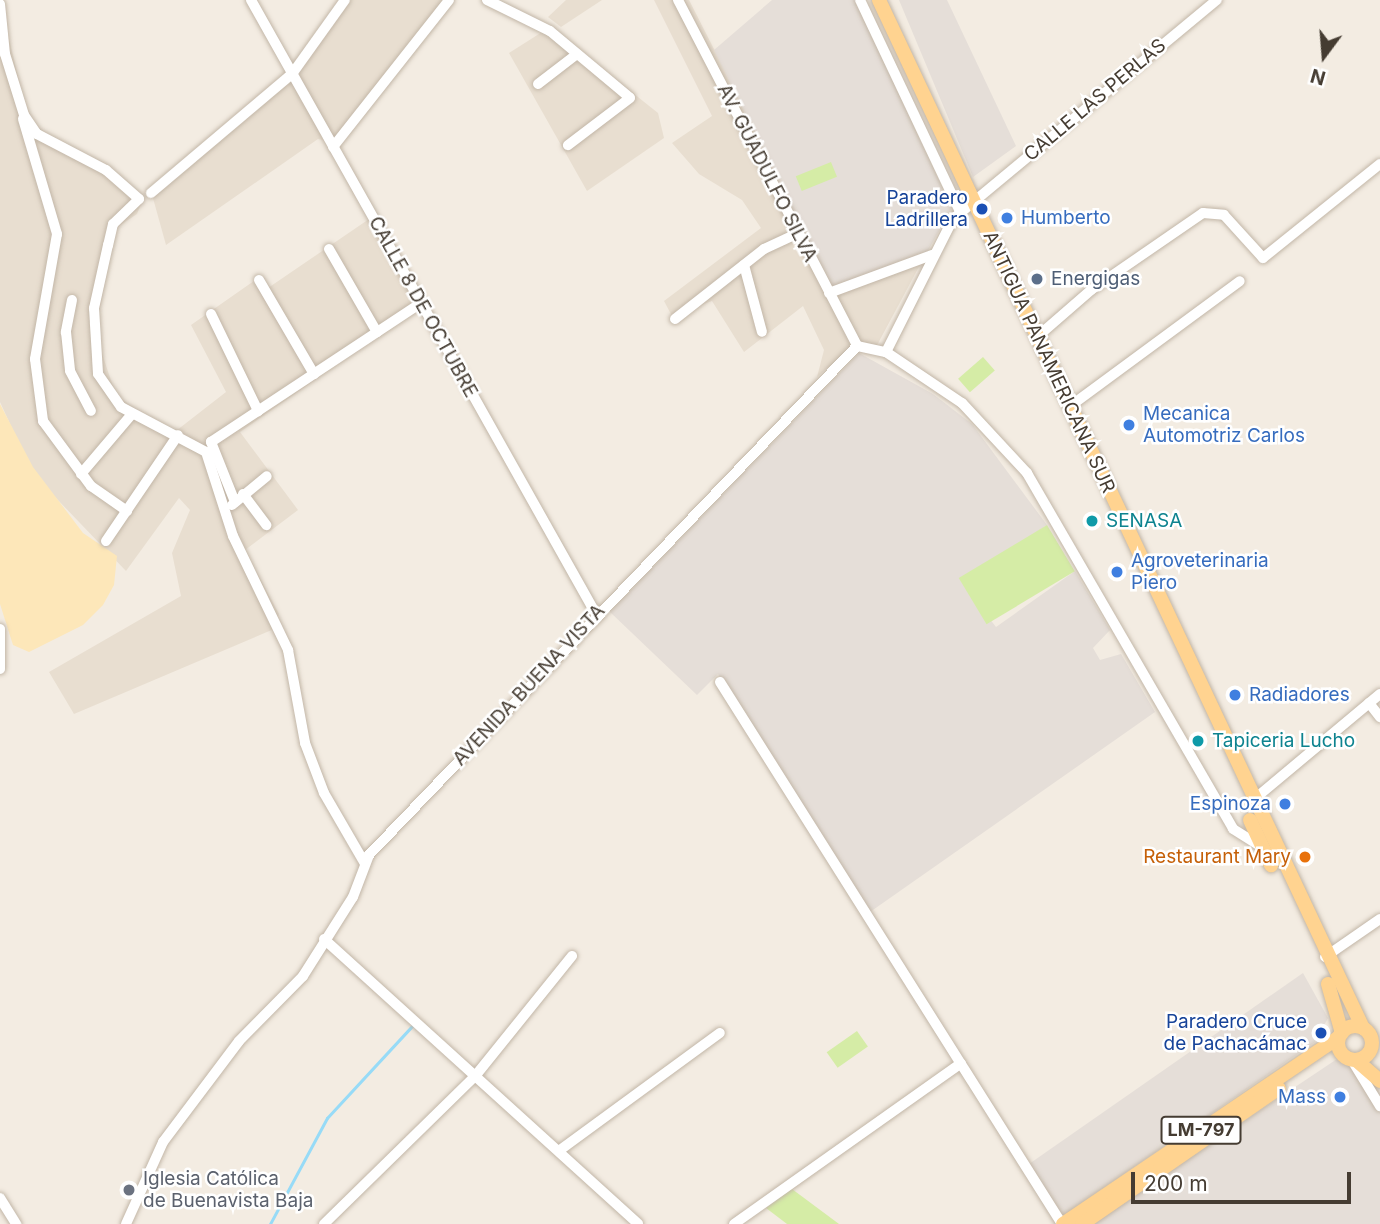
<!DOCTYPE html>
<html>
<head>
<meta charset="utf-8">
<style>
  body { margin:0 }
  #map { position:relative; width:1380px; height:1224px; overflow:hidden; background:#f3ece2; font-family:Inter,sans-serif }
  div>[style] { position:absolute }
  [style*='--x'] { left:calc(var(--x)*1px); top:calc(var(--y)*1px); width:calc(var(--w)*1px); rotate:calc(var(--a)*1deg) }
  .residential>* { inset:0; background:#e8ded0 }
  .industrial>* { inset:0; background:#e5ded8 }
  .green>* { inset:0; background:#d5eca6; transform-origin:0 0 }
  .sand>* { inset:0; background:#fde7b9 }
  .stream>* { height:2.5px; margin:-1.25px; padding:0 1.25px; transform-origin:1.25px; border-radius:1.25px; background:#97dbf7 }
  .roads { filter:drop-shadow(0 0 2px #c2b6a7) drop-shadow(0 0 2px #c2b6a7) }
  .minor>* { height:10px; margin:-5px; padding:0 5px; transform-origin:5px; border-radius:5px; background:#fff }
  .major>* { height:14px; margin:-7px; padding:0 7px; transform-origin:7px; border-radius:7px; background:#ffd390 }
  .major>.ring { margin:-7px; padding:0; box-sizing:content-box; background:none; border:14px solid #ffd390; border-radius:50% }
  .dots>* { width:19px; height:19px; translate:-50% -50%; box-sizing:border-box; border:4px solid #fff; border-radius:50% }
  span { translate:-50% -50%; white-space:nowrap; text-align:center; line-height:1.15; -webkit-text-stroke:5px #fff; paint-order:stroke }
  .shield-label span { padding:2px 5px; background:#fff; border:2px solid; border-radius:5px; -webkit-text-stroke-width:0 }
  .shield-label { font-size:18px; color:#453c32; font-weight:700 }
  .street-label { font-size:19px; color:#453c32 }
  .transit-label { font-size:19px; color:#164399 }
  .right { translate:-100% -50%; text-align:right }
  .shop-label { font-size:19px; color:#366cbe }
  .left { translate:0 -50%; text-align:left }
  .service-label { font-size:19px; color:#4e5e75 }
  .culture-label { font-size:19px; color:#0d838f }
  .food-label { font-size:19px; color:#c56008 }
  .worship-label { font-size:19px; color:#5b616d }
  .north { position:absolute; left:1289px; top:21px; width:70px; height:70px; -webkit-text-stroke:5px #fff; paint-order:stroke; rotate:196deg; font-size:19px; font-weight:700; line-height:28px; text-align:center; color:#453c32 }
  .north::after { content:''; display:block; margin:auto; width:24px; height:32px; background:#453c32; clip-path:polygon(50% 0,100% 100%,50% 72%,0 100%) }
  .scale { position:absolute; left:1131px; top:1172px; width:220px; height:32px; box-sizing:border-box; border:4px solid #453c32; border-top:0; padding-left:9px; font-size:21px; line-height:24px; white-space:nowrap; color:#453c32; -webkit-text-stroke:5px #fff; paint-order:stroke }
</style>
</head>
<body>
<div id="map">
  <div class="residential">
    <div style="clip-path:polygon(0 0,24px 102px,37px 127px,144px 197px,137px 214px,116px 228px,95px 333px,116px 395px,172px 434px,226px 392px,191px 325px,261px 276px,268px 288px,375px 215px,420px 307px,240px 432px,298px 510px,245px 550px,279px 614px,274px 629px,74px 714px,49px 672px,181px 596px,172px 553px,190px 510px,179px 498px,126px 571px,33px 474px,0 402px)"></div>
    <div style="clip-path:polygon(343px 0,451px 0,338px 143px,318px 139px,166px 245px,151px 191px,288px 75px)"></div>
    <div style="clip-path:polygon(566px 0,602px 0,561px 27px,548px 17px)"></div>
    <div style="clip-path:polygon(654px 0,689px 0,745px 110px,921px 263px,875px 349px,858px 342px,817px 377px,824px 350px,803px 306px,744px 352px,712px 301px,672px 316px,664px 301px,761px 228px,742px 200px,699px 174px,672px 143px,712px 116px)"></div>
    <div style="clip-path:polygon(550px 27px,658px 113px,664px 138px,587px 191px,509px 53px)"></div>
  </div>
  <div class="industrial">
    <div style="clip-path:polygon(772px 0,855px 0,952px 208px,921px 263px,834px 295px,714px 50px)"></div>
    <div style="clip-path:polygon(899px 0,947px 0,1016px 146px,973px 177px)"></div>
    <div style="clip-path:polygon(859px 353px,933px 394px,972px 424px,1047px 525px,963px 584px,996px 627px,1075px 571px,1110px 630px,1093px 648px,1100px 660px,1121px 654px,1155px 712px,870px 912px,718px 674px,697px 695px,610px 612px)"></div>
    <div style="clip-path:polygon(1303px 973px,1328px 1018px,1315px 1042px,1063px 1216px,1029px 1164px)"></div>
    <div style="clip-path:polygon(1340px 1057px,1363px 1067px,1380px 1093px,1380px 1224px,1090px 1224px)"></div>
  </div>
  <div class="green">
    <div style="left:831px;top:162px;width:16px;height:38px;rotate:68deg"></div>
    <div style="left:983px;top:357px;width:18px;height:33px;rotate:49deg"></div>
    <div style="left:1047px;top:525px;width:54px;height:103px;rotate:59deg"></div>
    <div style="left:857px;top:1031px;width:19px;height:37px;rotate:55deg"></div>
    <div style="clip-path:polygon(792px 1189px,839px 1224px,787px 1224px,766px 1208px)"></div>
  </div>
  <div class="sand">
    <div style="clip-path:polygon(0 404px,33px 467px,83px 533px,117px 556px,114px 585px,103px 605px,83px 625px,29px 652px,13px 645px,0 604px)"></div>
  </div>
  <div class="stream">
    <div style="--x:270;--y:1224;--w:120;--a:-61.7"></div>
    <div style="--x:327;--y:1118;--w:128;--a:-47.2"></div>
  </div>
  <div class="roads">
    <div class="minor">
      <div style="--x:251;--y:0;--w:704;--a:60.67"></div>
      <div style="--x:487;--y:0;--w:70;--a:26.2"></div>
      <div style="--x:550;--y:31;--w:104;--a:39.9"></div>
      <div style="--x:630;--y:98;--w:78;--a:142.8"></div>
      <div style="--x:678;--y:0;--w:390;--a:62.6"></div>
      <div style="--x:860;--y:0;--w:234;--a:64.7"></div>
      <div style="--x:0;--y:4;--w:50;--a:84.3"></div>
      <div style="--x:5;--y:54;--w:64;--a:72.7"></div>
      <div style="--x:24;--y:115;--w:23;--a:56"></div>
      <div style="--x:37;--y:134;--w:78;--a:27.6"></div>
      <div style="--x:106;--y:170;--w:44;--a:41.3"></div>
      <div style="--x:139;--y:199;--w:36;--a:136"></div>
      <div style="--x:113;--y:224;--w:22;--a:103"></div>
      <div style="--x:108;--y:245;--w:65;--a:102.5"></div>
      <div style="--x:94;--y:308;--w:66;--a:86.5"></div>
      <div style="--x:98;--y:374;--w:40;--a:55.1"></div>
      <div style="--x:121;--y:407;--w:96;--a:27.9"></div>
      <div style="--x:206;--y:452;--w:88;--a:72.2"></div>
      <div style="--x:233;--y:536;--w:127;--a:64.2"></div>
      <div style="--x:288;--y:650;--w:95;--a:79.6"></div>
      <div style="--x:305;--y:743;--w:53;--a:69.2"></div>
      <div style="--x:324;--y:793;--w:80;--a:59.9"></div>
      <div style="--x:538;--y:84;--w:49;--a:-37.6"></div>
      <div style="--x:23;--y:119;--w:120;--a:73.5"></div>
      <div style="--x:57;--y:234;--w:127;--a:100"></div>
      <div style="--x:35;--y:359;--w:63;--a:82.6"></div>
      <div style="--x:43;--y:421;--w:81;--a:53.6"></div>
      <div style="--x:91;--y:486;--w:44;--a:34.8"></div>
      <div style="--x:333;--y:147;--w:187;--a:-51.7"></div>
      <div style="--x:151;--y:193;--w:185;--a:-40.2"></div>
      <div style="--x:292;--y:74;--w:91;--a:-54.4"></div>
      <div style="--x:329;--y:249;--w:96;--a:60"></div>
      <div style="--x:744;--y:265;--w:69;--a:75"></div>
      <div style="--x:259;--y:280;--w:109;--a:59.7"></div>
      <div style="--x:829;--y:293;--w:110;--a:-20.3"></div>
      <div style="--x:72;--y:300;--w:33;--a:101"></div>
      <div style="--x:66;--y:332;--w:39;--a:84"></div>
      <div style="--x:70;--y:371;--w:45;--a:62.3"></div>
      <div style="--x:211;--y:314;--w:108;--a:64.1"></div>
      <div style="--x:675;--y:319;--w:113;--a:-38.2"></div>
      <div style="--x:764;--y:249;--w:38;--a:-25"></div>
      <div style="--x:1037;--y:337;--w:72;--a:-41"></div>
      <div style="--x:1091;--y:290;--w:136;--a:-34.5"></div>
      <div style="--x:1203;--y:213;--w:21;--a:5"></div>
      <div style="--x:1224;--y:215;--w:58;--a:47.8"></div>
      <div style="--x:1263;--y:258;--w:150;--a:-38.8"></div>
      <div style="--x:886;--y:352;--w:92;--a:33.9"></div>
      <div style="--x:962;--y:403;--w:96;--a:47.1"></div>
      <div style="--x:1027;--y:473;--w:411;--a:59.9"></div>
      <div style="--x:1233;--y:829;--w:34;--a:32"></div>
      <div style="--x:886;--y:352;--w:149;--a:-63.3"></div>
      <div style="--x:953;--y:219;--w:343;--a:-39.7"></div>
      <div style="--x:1069;--y:407;--w:212;--a:-36.4"></div>
      <div style="--x:81;--y:474;--w:79;--a:-49.6"></div>
      <div style="--x:243;--y:494;--w:39;--a:53"></div>
      <div style="--x:235;--y:502;--w:65;--a:-111.8"></div>
      <div style="--x:211;--y:442;--w:252;--a:-33.5"></div>
      <div style="--x:232;--y:505;--w:45;--a:-39.6"></div>
      <div style="--x:106;--y:541;--w:128;--a:-55.8"></div>
      <div style="--x:0;--y:629;--w:40;--a:90"></div>
      <div style="--x:720;--y:682;--w:641;--a:57.75"></div>
      <div style="--x:1369;--y:703;--w:18;--a:52"></div>
      <div style="--x:1252;--y:801;--w:167;--a:-39.9"></div>
      <div style="--x:324;--y:939;--w:424;--a:42.2"></div>
      <div style="--x:1325;--y:957;--w:67;--a:-34.6"></div>
      <div style="--x:1353;--y:1062;--w:52;--a:58.5"></div>
      <div style="--x:560;--y:1150;--w:198;--a:-36.2"></div>
      <div style="--x:0;--y:1198;--w:31;--a:58"></div>
      <div style="--x:126;--y:1224;--w:90;--a:-65.7"></div>
      <div style="--x:163;--y:1142;--w:126;--a:-53"></div>
      <div style="--x:239;--y:1041;--w:91;--a:-45.4"></div>
      <div style="--x:303;--y:976;--w:93;--a:-57.7"></div>
      <div style="--x:353;--y:897;--w:45;--a:-69.1"></div>
      <div style="--x:369;--y:855;--w:705;--a:-46.21"></div>
      <div style="--x:857;--y:346;--w:30;--a:12"></div>
      <div style="--x:324;--y:1224;--w:213;--a:-44.4"></div>
      <div style="--x:476;--y:1075;--w:153;--a:-51.1"></div>
      <div style="--x:734;--y:1224;--w:278;--a:-35.3"></div>
    </div>
    <div class="major">
      <div style="--x:879;--y:0;--w:1136;--a:64.79"></div>
      <div style="--x:1250;--y:820;--w:50;--a:65"></div>
      <div style="--x:1328;--y:984;--w:51;--a:74.1"></div>
      <div class="ring" style="left:1338px;top:1026px;width:20px;height:20px"></div>
      <div style="--x:1356;--y:1060;--w:32;--a:41"></div>
      <div style="--x:1063;--y:1224;--w:333;--a:-34.1"></div>
      <div style="--x:1082;--y:1224;--w:239;--a:-34.6"></div>
    </div>
  </div>
  <div class="dots">
    <div style="left:982px;top:209px;background:#1a4fb4"></div>
    <div style="left:1007px;top:218px;background:#3f7fe0"></div>
    <div style="left:1037px;top:279px;background:#5c6f8a"></div>
    <div style="left:1129px;top:425px;background:#3f7fe0"></div>
    <div style="left:1092px;top:521px;background:#0f9aa8"></div>
    <div style="left:1117px;top:572px;background:#3f7fe0"></div>
    <div style="left:1235px;top:695px;background:#3f7fe0"></div>
    <div style="left:1198px;top:741px;background:#0f9aa8"></div>
    <div style="left:1285px;top:804px;background:#3f7fe0"></div>
    <div style="left:1305px;top:857px;background:#e8710a"></div>
    <div style="left:1321px;top:1033px;background:#1a4fb4"></div>
    <div style="left:1340px;top:1097px;background:#3f7fe0"></div>
    <div style="left:129px;top:1190px;background:#6b7280"></div>
  </div>
  <div class="shield-label">
    <span style="left:1201px;top:1130px">LM-797</span>
  </div>
  <div class="street-label">
    <span style="left:1095px;top:100px;rotate:-40deg">CALLE LAS PERLAS</span>
    <span style="left:767px;top:173px;rotate:63deg">AV. GUADULFO SILVA</span>
    <span style="left:423px;top:307px;rotate:61deg">CALLE 8 DE OCTUBRE</span>
    <span style="left:1049px;top:362px;rotate:65deg">ANTIGUA PANAMERICANA SUR</span>
    <span style="left:529px;top:685px;rotate:-47deg">AVENIDA BUENA VISTA</span>
  </div>
  <div class="transit-label">
    <span class="right" style="left:968px;top:209px">Paradero<br>Ladrillera</span>
    <span class="right" style="left:1307px;top:1033px">Paradero Cruce<br>de Pachacámac</span>
  </div>
  <div class="shop-label">
    <span class="left" style="left:1021px;top:218px">Humberto</span>
    <span class="left" style="left:1143px;top:425px">Mecanica<br>Automotriz Carlos</span>
    <span class="left" style="left:1131px;top:572px">Agroveterinaria<br>Piero</span>
    <span class="left" style="left:1249px;top:695px">Radiadores</span>
    <span class="right" style="left:1271px;top:804px">Espinoza</span>
    <span class="right" style="left:1326px;top:1097px">Mass</span>
  </div>
  <div class="service-label">
    <span class="left" style="left:1051px;top:279px">Energigas</span>
  </div>
  <div class="culture-label">
    <span class="left" style="left:1106px;top:521px">SENASA</span>
    <span class="left" style="left:1212px;top:741px">Tapiceria Lucho</span>
  </div>
  <div class="food-label">
    <span class="right" style="left:1291px;top:857px">Restaurant Mary</span>
  </div>
  <div class="worship-label">
    <span class="left" style="left:143px;top:1190px">Iglesia Católica<br>de Buenavista Baja</span>
  </div>
  <div class="north">N</div>
  <div class="scale">200 m</div>
</div>
</body>
</html>
